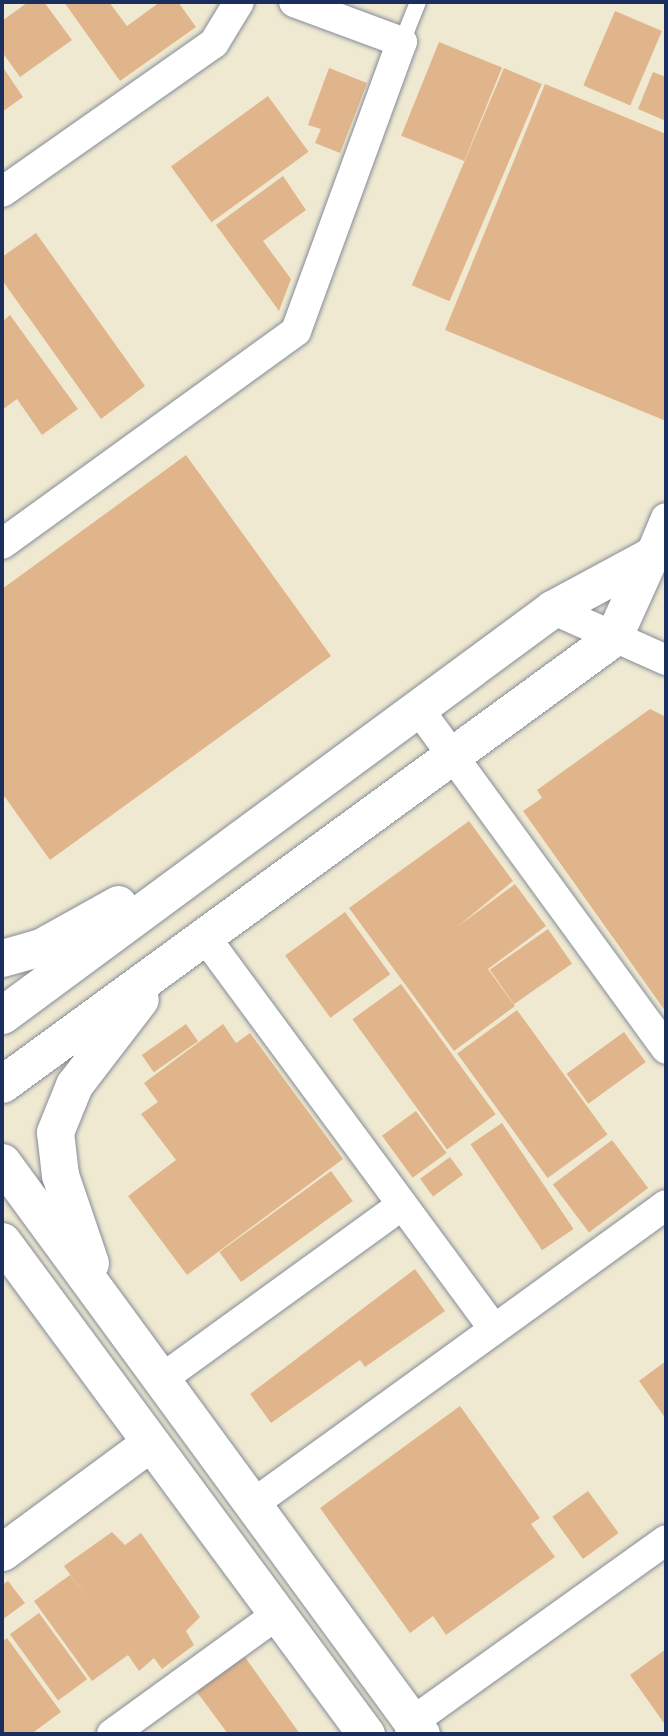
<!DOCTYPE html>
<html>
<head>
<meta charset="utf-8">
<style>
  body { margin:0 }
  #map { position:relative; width:668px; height:1736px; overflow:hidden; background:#efe9d1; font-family:"Architects Daughter",sans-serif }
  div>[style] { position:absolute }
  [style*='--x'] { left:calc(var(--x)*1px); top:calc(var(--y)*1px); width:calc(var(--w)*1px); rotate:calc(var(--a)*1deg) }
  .building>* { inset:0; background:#e1b58c; transform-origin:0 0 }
  .roads { filter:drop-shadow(0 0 2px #858c98) drop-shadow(0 0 2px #858c98) }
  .service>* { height:16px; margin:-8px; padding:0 8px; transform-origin:8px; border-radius:8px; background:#fff }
  .minor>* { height:30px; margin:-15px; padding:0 15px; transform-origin:15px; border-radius:15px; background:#fff }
  .tertiary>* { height:37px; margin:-18.5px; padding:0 18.5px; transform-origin:18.5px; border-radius:18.5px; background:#fff }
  span { translate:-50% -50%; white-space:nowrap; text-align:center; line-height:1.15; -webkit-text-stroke:5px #f7f3e8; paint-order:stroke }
  .frame { position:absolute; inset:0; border:4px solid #1b2f5e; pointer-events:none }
</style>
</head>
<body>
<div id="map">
  <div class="building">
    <div style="clip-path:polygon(28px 2px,44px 2px,72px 40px,20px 77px,2px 52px,2px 21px)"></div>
    <div style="clip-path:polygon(64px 2px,109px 2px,127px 26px,160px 2px,178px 2px,196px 27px,120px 81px)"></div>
    <div style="left:615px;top:11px;width:51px;height:81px;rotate:23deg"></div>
    <div style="left:439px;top:42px;width:68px;height:101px;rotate:22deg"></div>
    <div style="clip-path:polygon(2px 66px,23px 97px,2px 112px)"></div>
    <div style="clip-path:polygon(329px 68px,367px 83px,340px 153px,315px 143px,321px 129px,308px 125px)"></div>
    <div style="left:504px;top:68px;width:41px;height:236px;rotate:23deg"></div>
    <div style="clip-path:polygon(653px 72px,666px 77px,666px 121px,638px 109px)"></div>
    <div style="clip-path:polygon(545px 84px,666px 134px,666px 421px,445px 330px)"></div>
    <div style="left:268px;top:96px;width:69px;height:120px;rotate:54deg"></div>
    <div style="clip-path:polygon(283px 176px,306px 210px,263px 241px,291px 279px,279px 311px,216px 225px)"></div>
    <div style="clip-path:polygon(36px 233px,145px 386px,101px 419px,2px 280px,2px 257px)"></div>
    <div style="clip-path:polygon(10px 315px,78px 409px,42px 435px,17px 399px,2px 410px,2px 322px)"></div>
    <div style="clip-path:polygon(186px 455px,331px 656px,50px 860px,2px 793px,2px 589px)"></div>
    <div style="clip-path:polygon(650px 709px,666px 717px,666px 1012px,523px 811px,542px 798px,537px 790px)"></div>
    <div style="clip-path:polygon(469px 821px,513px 881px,457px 927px,515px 884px,546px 926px,488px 969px,515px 1006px,454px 1051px,349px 908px)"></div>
    <div style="left:345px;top:912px;width:77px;height:74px;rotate:54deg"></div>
    <div style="left:548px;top:929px;width:42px;height:71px;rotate:55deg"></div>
    <div style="left:401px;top:984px;width:161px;height:60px;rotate:54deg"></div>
    <div style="left:517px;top:1010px;width:154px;height:74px;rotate:54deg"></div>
    <div style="left:186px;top:1024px;width:21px;height:54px;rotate:55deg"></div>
    <div style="clip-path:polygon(223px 1024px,236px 1043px,250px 1033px,343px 1159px,187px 1275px,128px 1196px,176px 1160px,141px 1114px,158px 1102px,144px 1083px)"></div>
    <div style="left:624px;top:1032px;width:37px;height:71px;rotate:54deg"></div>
    <div style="left:416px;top:1111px;width:52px;height:42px;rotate:54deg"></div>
    <div style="left:502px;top:1123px;width:128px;height:38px;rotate:56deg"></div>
    <div style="left:612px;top:1140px;width:60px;height:74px;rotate:53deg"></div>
    <div style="left:450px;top:1157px;width:22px;height:37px;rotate:54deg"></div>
    <div style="left:331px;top:1171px;width:37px;height:138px;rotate:54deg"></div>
    <div style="clip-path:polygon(415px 1269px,445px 1311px,365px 1367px,360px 1360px,271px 1423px,250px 1394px)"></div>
    <div style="clip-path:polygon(666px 1361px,666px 1419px,639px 1381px)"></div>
    <div style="clip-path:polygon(460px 1406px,540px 1518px,531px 1524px,555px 1557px,446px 1635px,433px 1616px,410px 1633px,320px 1508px)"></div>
    <div style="left:588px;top:1491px;width:52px;height:44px;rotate:54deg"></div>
    <div style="clip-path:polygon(112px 1532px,125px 1545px,141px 1533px,200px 1617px,186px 1631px,194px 1645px,162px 1669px,154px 1658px,139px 1671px,128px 1655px,92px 1681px,34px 1601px,70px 1575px,89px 1601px,64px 1566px)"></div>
    <div style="clip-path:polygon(8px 1581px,25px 1603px,2px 1620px,2px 1585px)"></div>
    <div style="left:39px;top:1613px;width:82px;height:36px;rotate:54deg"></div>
    <div style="clip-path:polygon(7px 1638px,61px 1712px,31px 1734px,2px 1734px,2px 1642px)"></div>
    <div style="clip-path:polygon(666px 1649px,666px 1726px,630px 1675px)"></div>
    <div style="clip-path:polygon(242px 1653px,300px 1734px,228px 1734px,194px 1688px)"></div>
  </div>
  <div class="roads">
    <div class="service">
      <div style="--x:402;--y:42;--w:43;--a:-68.2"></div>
    </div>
    <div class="minor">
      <div style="--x:2;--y:192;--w:259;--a:-35.1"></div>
      <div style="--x:214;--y:43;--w:48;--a:-58.6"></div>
      <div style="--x:2;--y:544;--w:363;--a:-35.9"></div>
      <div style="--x:296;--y:331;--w:308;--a:-69.9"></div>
      <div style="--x:402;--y:42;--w:115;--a:-159.7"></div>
      <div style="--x:650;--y:556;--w:41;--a:-67.2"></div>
      <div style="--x:552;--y:609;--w:125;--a:24.1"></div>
      <div style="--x:417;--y:707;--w:423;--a:53.9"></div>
      <div style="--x:205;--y:937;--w:485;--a:53.6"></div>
      <div style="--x:163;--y:1378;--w:295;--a:-35.9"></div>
      <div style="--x:253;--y:1504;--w:510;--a:-35.9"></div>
      <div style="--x:112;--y:1734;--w:206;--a:-35.9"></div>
      <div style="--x:410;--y:1734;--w:12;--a:-81"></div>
      <div style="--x:412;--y:1722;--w:312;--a:-35.6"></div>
    </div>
    <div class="tertiary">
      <div style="--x:2;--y:958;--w:41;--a:-15.8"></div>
      <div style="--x:41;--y:947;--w:88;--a:-29.2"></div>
      <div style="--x:2;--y:1015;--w:684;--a:-36.43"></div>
      <div style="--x:552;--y:609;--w:111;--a:-28.4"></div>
      <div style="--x:2;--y:1084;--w:756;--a:-36.13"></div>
      <div style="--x:613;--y:638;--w:90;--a:-65.7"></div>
      <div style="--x:2;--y:1162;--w:709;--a:53.78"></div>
      <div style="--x:2;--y:1241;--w:613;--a:53.56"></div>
      <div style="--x:90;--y:1263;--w:93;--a:-108.8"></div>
      <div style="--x:60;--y:1175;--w:43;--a:-96.6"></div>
      <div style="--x:55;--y:1132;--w:51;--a:-68"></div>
      <div style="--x:74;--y:1085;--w:108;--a:-52.5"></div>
      <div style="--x:2;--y:1552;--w:180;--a:-36.4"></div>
    </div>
  </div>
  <div class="frame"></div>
</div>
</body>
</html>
